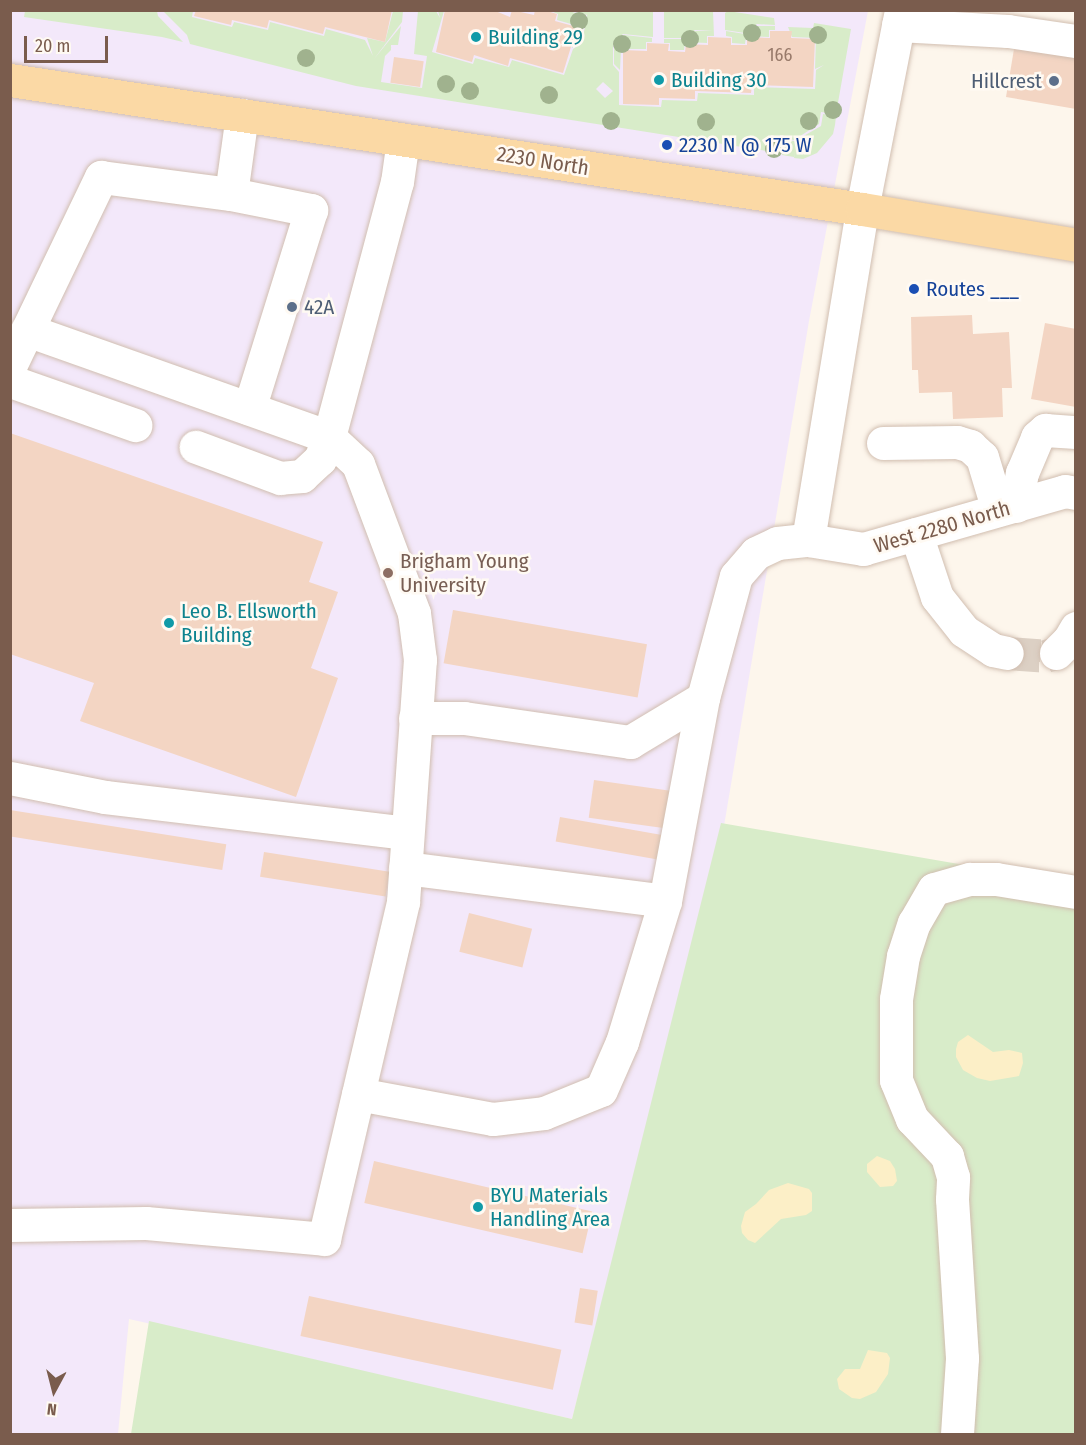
<!DOCTYPE html>
<html>
<head>
<meta charset="utf-8">
<style>
  body { margin:0 }
  #map { position:relative; width:1086px; height:1445px; overflow:hidden; background:#fdf6ec; font-family:"Fira Sans Condensed",sans-serif }
  div>[style] { position:absolute }
  [style*='--x'] { left:calc(var(--x)*1px); top:calc(var(--y)*1px); width:calc(var(--w)*1px); rotate:calc(var(--a)*1deg) }
  .education>* { inset:0; background:#f3e8fa }
  .green>* { inset:0; background:#d8ecc9 }
  .sand>* { inset:0; background:#fcefc7 }
  .building>* { inset:0; background:#f3d5c3; transform-origin:0 0 }
  .minor-tunnel>* { height:33px; margin-top:-16.5px; transform-origin:0; background:repeating-linear-gradient(90deg,#dcd0c4 0 33px,transparent 0 49px) }
  .roads { filter:drop-shadow(0 0 2px #d1beb0) drop-shadow(0 0 2px #d1beb0) }
  .minor>* { height:33px; margin:-16.5px; padding:0 16.5px; transform-origin:16.5px; border-radius:16.5px; background:#fff }
  .major>* { height:33px; margin:-16.5px; padding:0 16.5px; transform-origin:16.5px; border-radius:16.5px; background:#fbd9a5 }
  .trees>* { width:18px; height:18px; margin:-9px; border-radius:50%; background:#a0b28e }
  .dots>* { width:16px; height:16px; translate:-50% -50%; box-sizing:border-box; border:3px solid #fffaf3; border-radius:50% }
  span { translate:-50% -50%; white-space:nowrap; text-align:center; line-height:1.15; -webkit-text-stroke:5px #fffaf3; paint-order:stroke }
  .number-label { font-size:18px; color:#987a6a }
  .number-label span { -webkit-text-stroke-width:0 }
  .culture-label { font-size:21px; color:#0d838f }
  .left { translate:0 -50%; text-align:left }
  .service-label { font-size:21px; color:#4e5e75 }
  .right { translate:-100% -50%; text-align:right }
  .transit-label { font-size:21px; color:#164399 }
  .street-label { font-size:21px; color:#7a5c4d }
  .education-label { font-size:21px; color:#785e54 }
  .frame { position:absolute; inset:0; border:12px solid #7a5c4d; pointer-events:none }
  .north { position:absolute; left:24px; top:1361px; width:60px; height:60px; -webkit-text-stroke:4px #fffaf3; paint-order:stroke; rotate:187deg; font-size:16px; font-weight:700; line-height:24px; text-align:center; color:#7a5c4d }
  .north::after { content:''; display:block; margin:auto; width:21px; height:27px; background:#7a5c4d; clip-path:polygon(50% 0,100% 100%,50% 72%,0 100%) }
  .scale { position:absolute; left:24px; top:36px; width:84px; height:27px; box-sizing:border-box; border:3px solid #7a5c4d; border-top:0; padding-left:8px; font-size:18px; line-height:21px; white-space:nowrap; color:#7a5c4d; -webkit-text-stroke:4px #fffaf3; paint-order:stroke }
</style>
</head>
<body>
<div id="map">
  <div class="education">
    <div style="clip-path:polygon(10px 11px,868px 11px,809px 321px,724px 826px,572px 1419px,129px 1319px,118px 1434px,11px 1434px)"></div>
  </div>
  <div class="green">
    <div style="clip-path:polygon(566px 10px,585px 16px,580px 42px,572px 48px,578px 26px,557px 20px,558px 14px,553px 12px)"></div>
    <div style="clip-path:polygon(25px 11px,157px 11px,158px 16px,183px 42px,162px 37px,24px 17px)"></div>
    <div style="clip-path:polygon(evenodd,163px 11px,193px 11px,192px 17px,232px 27px,234px 22px,268px 30px,270px 22px,324px 36px,326px 29px,365px 40px,373px 56px,367px 38px,385px 42px,393px 11px,403px 11px,402px 22px,374px 59px,401px 26px,398px 45px,391px 45px,391px 50px,385px 56px,381px 82px,422px 88px,427px 56px,414px 54px,418px 11px,436px 11px,440px 18px,438px 11px,444px 11px,432px 52px,473px 64px,475px 58px,509px 67px,512px 60px,564px 75px,573px 49px,582px 43px,587px 15px,572px 11px,653px 11px,653px 37px,623px 34px,613px 42px,613px 65px,619px 72px,619px 105px,661px 107px,662px 100px,697px 101px,698px 93px,754px 95px,754px 87px,815px 89px,816px 70px,824px 65px,815px 69px,816px 38px,792px 37px,788px 27px,813px 28px,814px 23px,851px 29px,836px 114px,821px 112px,819px 124px,794px 140px,783px 138px,780px 153px,356px 86px,190px 44px,187px 35px,163px 11px,603px 82px,613px 91px,605px 98px,596px 89px,603px 82px)"></div>
    <div style="clip-path:polygon(664px 11px,713px 11px,714px 36px,707px 36px,707px 43px,685px 42px,684px 50px,670px 50px,670px 43px,664px 43px,664px 39px,683px 39px,695px 31px,713px 31px,695px 30px,683px 38px,664px 38px)"></div>
    <div style="clip-path:polygon(728px 11px,774px 18px,775px 25px,757px 24px,745px 33px,725px 30px,725px 13px)"></div>
    <div style="clip-path:polygon(757px 26px,775px 26px,775px 30px,769px 30px,769px 37px,746px 36px,745px 44px,732px 43px,732px 37px,726px 36px,726px 31px,745px 34px)"></div>
    <div style="clip-path:polygon(624px 35px,652px 38px,652px 42px,646px 42px,646px 49px,621px 49px,620px 70px,614px 64px,614px 43px)"></div>
    <div style="clip-path:polygon(823px 114px,836px 116px,835px 125px,833px 134px,817px 153px,803px 159px,794px 158px,795px 152px,794px 157px,782px 155px,784px 140px,795px 141px,821px 126px)"></div>
    <div style="clip-path:polygon(721px 823px,1075px 884px,1075px 1434px,131px 1434px,149px 1321px,572px 1419px)"></div>
  </div>
  <div class="sand">
    <div style="clip-path:polygon(968px 1035px,993px 1052px,1009px 1050px,1022px 1053px,1023px 1063px,1019px 1076px,990px 1081px,977px 1078px,963px 1070px,956px 1057px,956px 1049px,958px 1042px)"></div>
    <div style="clip-path:polygon(877px 1156px,890px 1161px,895px 1169px,897px 1181px,893px 1186px,880px 1187px,867px 1172px,867px 1164px)"></div>
    <div style="clip-path:polygon(788px 1183px,809px 1189px,812px 1193px,812px 1211px,806px 1215px,781px 1219px,755px 1243px,748px 1240px,742px 1233px,741px 1226px,745px 1212px,756px 1204px,769px 1190px)"></div>
    <div style="clip-path:polygon(868px 1350px,887px 1353px,890px 1358px,888px 1374px,876px 1392px,860px 1399px,852px 1398px,839px 1389px,837px 1379px,845px 1369px,860px 1369px)"></div>
  </div>
  <div class="building">
    <div style="clip-path:polygon(196px 10px,392px 10px,385px 42px,325px 27px,323px 34px,269px 20px,267px 28px,232px 20px,231px 25px,194px 16px)"></div>
    <div style="clip-path:polygon(445px 10px,493px 10px,510px 17px,512px 10px,534px 15px,535px 10px,544px 10px,557px 14px,555px 21px,577px 27px,563px 73px,510px 58px,508px 66px,474px 55px,472px 62px,436px 52px)"></div>
    <div style="clip-path:polygon(770px 31px,792px 31px,791px 38px,815px 39px,813px 87px,752px 85px,751px 93px,695px 91px,695px 99px,659px 98px,659px 105px,623px 104px,623px 50px,647px 51px,647px 43px,669px 44px,668px 51px,685px 52px,686px 44px,708px 45px,708px 37px,731px 38px,731px 45px,747px 45px,747px 37px,770px 38px)"></div>
    <div style="clip-path:polygon(1015px 43px,1076px 54px,1076px 109px,1006px 97px)"></div>
    <div style="left:394px;top:57px;width:30px;height:26px;rotate:8deg"></div>
    <div style="clip-path:polygon(972px 315px,973px 334px,1009px 332px,1012px 388px,1002px 388px,1003px 417px,953px 419px,952px 392px,919px 393px,918px 370px,912px 370px,911px 317px)"></div>
    <div style="clip-path:polygon(1045px 323px,1076px 329px,1076px 407px,1031px 399px)"></div>
    <div style="clip-path:polygon(10px 433px,323px 542px,309px 582px,338px 592px,311px 668px,338px 678px,296px 797px,80px 721px,94px 683px,10px 654px)"></div>
    <div style="left:453px;top:610px;width:197px;height:54px;rotate:10deg"></div>
    <div style="left:594px;top:780px;width:77px;height:38px;rotate:8deg"></div>
    <div style="left:10px;top:810px;width:219px;height:26px;rotate:9deg"></div>
    <div style="left:560px;top:817px;width:105px;height:25px;rotate:10deg"></div>
    <div style="left:264px;top:852px;width:127px;height:25px;rotate:9deg"></div>
    <div style="left:469px;top:913px;width:65px;height:40px;rotate:14deg"></div>
    <div style="left:374px;top:1161px;width:224px;height:43px;rotate:13deg"></div>
    <div style="left:580px;top:1288px;width:18px;height:35px;rotate:9deg"></div>
    <div style="left:309px;top:1296px;width:258px;height:41px;rotate:12deg"></div>
  </div>
  <div class="minor-tunnel">
    <div style="--x:1007;--y:653;--w:39;--a:4"></div>
    <div style="--x:1046;--y:656;--w:10;--a:-17"></div>
  </div>
  <div class="roads">
    <div class="minor">
      <div style="--x:898;--y:25;--w:110;--a:3.1"></div>
      <div style="--x:1008;--y:31;--w:69;--a:8.4"></div>
      <div style="--x:231;--y:194;--w:82;--a:11.3"></div>
      <div style="--x:311;--y:210;--w:208;--a:107.3"></div>
      <div style="--x:27;--y:330;--w:320;--a:19.5"></div>
      <div style="--x:329;--y:437;--w:264;--a:-75.1"></div>
      <div style="--x:397;--y:182;--w:42;--a:-81.9"></div>
      <div style="--x:10;--y:366;--w:210;--a:-64.3"></div>
      <div style="--x:101;--y:177;--w:131;--a:7.5"></div>
      <div style="--x:231;--y:194;--w:80;--a:-82.1"></div>
      <div style="--x:10;--y:381;--w:133;--a:19.4"></div>
      <div style="--x:883;--y:443;--w:74;--a:-0.8"></div>
      <div style="--x:957;--y:442;--w:14;--a:17"></div>
      <div style="--x:970;--y:446;--w:16;--a:43"></div>
      <div style="--x:982;--y:457;--w:55;--a:73.2"></div>
      <div style="--x:1016;--y:506;--w:34;--a:-80"></div>
      <div style="--x:1022;--y:473;--w:39;--a:-67"></div>
      <div style="--x:1037;--y:437;--w:11;--a:-41"></div>
      <div style="--x:1045;--y:430;--w:31;--a:4"></div>
      <div style="--x:916;--y:534;--w:66;--a:71.6"></div>
      <div style="--x:937;--y:597;--w:43;--a:51.5"></div>
      <div style="--x:964;--y:631;--w:35;--a:33"></div>
      <div style="--x:993;--y:650;--w:14;--a:12"></div>
      <div style="--x:808;--y:540;--w:335;--a:-80.7"></div>
      <div style="--x:862;--y:209;--w:203;--a:-78.9"></div>
      <div style="--x:1056;--y:653;--w:18;--a:-45"></div>
      <div style="--x:1069;--y:640;--w:14;--a:-60"></div>
      <div style="--x:415;--y:718;--w:49;--a:0"></div>
      <div style="--x:464;--y:718;--w:168;--a:8.2"></div>
      <div style="--x:630;--y:742;--w:85;--a:-31.1"></div>
      <div style="--x:703;--y:698;--w:126;--a:-74.9"></div>
      <div style="--x:736;--y:576;--w:30;--a:-49"></div>
      <div style="--x:756;--y:553;--w:23;--a:-25"></div>
      <div style="--x:777;--y:543;--w:31;--a:-6"></div>
      <div style="--x:808;--y:540;--w:56;--a:9.3"></div>
      <div style="--x:863;--y:549;--w:210;--a:-16"></div>
      <div style="--x:1065;--y:491;--w:11;--a:10"></div>
      <div style="--x:10;--y:778;--w:97;--a:11.3"></div>
      <div style="--x:105;--y:797;--w:304;--a:6.8"></div>
      <div style="--x:405;--y:868;--w:262;--a:7.2"></div>
      <div style="--x:358;--y:1094;--w:137;--a:10.5"></div>
      <div style="--x:493;--y:1119;--w:51;--a:-6.7"></div>
      <div style="--x:544;--y:1113;--w:61;--a:-22"></div>
      <div style="--x:601;--y:1090;--w:52;--a:-66.4"></div>
      <div style="--x:622;--y:1042;--w:147;--a:-73"></div>
      <div style="--x:665;--y:901;--w:207;--a:-79.4"></div>
      <div style="--x:10;--y:1225;--w:136;--a:-0.8"></div>
      <div style="--x:146;--y:1223;--w:179;--a:5.1"></div>
      <div style="--x:324;--y:1239;--w:346;--a:-76.8"></div>
      <div style="--x:403;--y:902;--w:243;--a:-86"></div>
      <div style="--x:420;--y:660;--w:47;--a:-97.3"></div>
      <div style="--x:414;--y:613;--w:159;--a:-110.6"></div>
      <div style="--x:358;--y:464;--w:40;--a:-137"></div>
      <div style="--x:329;--y:437;--w:24;--a:112"></div>
      <div style="--x:320;--y:459;--w:25;--a:137"></div>
      <div style="--x:302;--y:476;--w:22;--a:175"></div>
      <div style="--x:280;--y:478;--w:90;--a:-159.7"></div>
      <div style="--x:957;--y:1434;--w:76;--a:-86.2"></div>
      <div style="--x:962;--y:1358;--w:159;--a:-93.6"></div>
      <div style="--x:952;--y:1199;--w:22;--a:-87"></div>
      <div style="--x:953;--y:1177;--w:22;--a:-106"></div>
      <div style="--x:947;--y:1156;--w:51;--a:-133.4"></div>
      <div style="--x:912;--y:1119;--w:42;--a:-112.3"></div>
      <div style="--x:896;--y:1080;--w:81;--a:-90"></div>
      <div style="--x:896;--y:999;--w:44;--a:-80.8"></div>
      <div style="--x:903;--y:956;--w:35;--a:-72"></div>
      <div style="--x:914;--y:923;--w:39;--a:-60"></div>
      <div style="--x:934;--y:889;--w:37;--a:-16"></div>
      <div style="--x:970;--y:879;--w:26;--a:0"></div>
      <div style="--x:996;--y:879;--w:81;--a:9.2"></div>
    </div>
    <div class="major">
      <div style="--x:10;--y:80;--w:862;--a:8.61"></div>
      <div style="--x:862;--y:209;--w:217;--a:9.5"></div>
    </div>
  </div>
  <div class="trees">
    <div style="left:579px;top:21px"></div>
    <div style="left:752px;top:33px"></div>
    <div style="left:818px;top:35px"></div>
    <div style="left:690px;top:39px"></div>
    <div style="left:622px;top:44px"></div>
    <div style="left:306px;top:58px"></div>
    <div style="left:446px;top:84px"></div>
    <div style="left:470px;top:91px"></div>
    <div style="left:549px;top:95px"></div>
    <div style="left:833px;top:110px"></div>
    <div style="left:611px;top:121px"></div>
    <div style="left:809px;top:121px"></div>
    <div style="left:706px;top:122px"></div>
    <div style="left:774px;top:149px"></div>
  </div>
  <div class="dots">
    <div style="left:476px;top:37px;background:#0f9aa8"></div>
    <div style="left:659px;top:80px;background:#0f9aa8"></div>
    <div style="left:1054px;top:81px;background:#5c6f8a"></div>
    <div style="left:667px;top:145px;background:#1a4fb4"></div>
    <div style="left:914px;top:289px;background:#1a4fb4"></div>
    <div style="left:292px;top:307px;background:#5c6f8a"></div>
    <div style="left:388px;top:573px;background:#8d6e63"></div>
    <div style="left:169px;top:623px;background:#0f9aa8"></div>
    <div style="left:478px;top:1207px;background:#0f9aa8"></div>
  </div>
  <div class="number-label">
    <span style="left:780px;top:55px">166</span>
  </div>
  <div class="culture-label">
    <span class="left" style="left:488px;top:37px">Building 29</span>
    <span class="left" style="left:671px;top:80px">Building 30</span>
    <span class="left" style="left:181px;top:623px">Leo B. Ellsworth<br>Building</span>
    <span class="left" style="left:490px;top:1207px">BYU Materials<br>Handling Area</span>
  </div>
  <div class="service-label">
    <span class="right" style="left:1042px;top:81px">Hillcrest</span>
    <span class="left" style="left:304px;top:307px">42A</span>
  </div>
  <div class="transit-label">
    <span class="left" style="left:679px;top:145px">2230 N @ 175 W</span>
    <span class="left" style="left:926px;top:289px">Routes ___</span>
  </div>
  <div class="street-label">
    <span style="left:543px;top:161px;rotate:9deg">2230 North</span>
    <span style="left:942px;top:527px;rotate:-16deg">West 2280 North</span>
  </div>
  <div class="education-label">
    <span class="left" style="left:400px;top:573px">Brigham Young<br>University</span>
  </div>
  <div class="frame"></div>
  <div class="north">N</div>
  <div class="scale">20 m</div>
</div>
</body>
</html>
